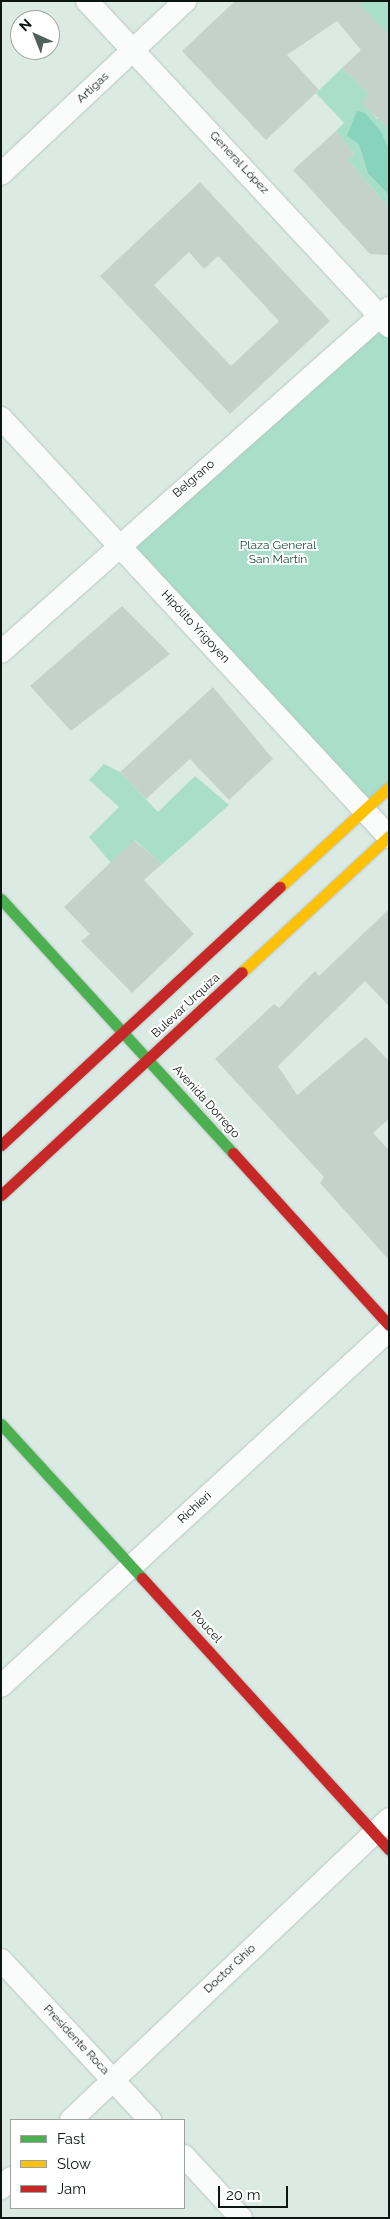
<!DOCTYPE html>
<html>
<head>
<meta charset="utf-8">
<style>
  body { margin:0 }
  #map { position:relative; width:390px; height:2219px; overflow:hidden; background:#dbebe4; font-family:Raleway,sans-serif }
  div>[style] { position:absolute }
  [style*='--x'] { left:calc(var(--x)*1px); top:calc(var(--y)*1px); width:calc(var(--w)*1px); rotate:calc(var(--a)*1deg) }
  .green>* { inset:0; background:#a8deca }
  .forest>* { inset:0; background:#88d3bb }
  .building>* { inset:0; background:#c5d2cc }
  .roads { filter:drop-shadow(0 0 1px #b9c6c0) drop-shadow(0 0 1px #b9c6c0) }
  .street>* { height:22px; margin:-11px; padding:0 11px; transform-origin:11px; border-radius:11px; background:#fafcfb }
  .fast>* { height:11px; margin:-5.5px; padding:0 5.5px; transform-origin:5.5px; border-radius:5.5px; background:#4caf50 }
  .slow>* { height:11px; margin:-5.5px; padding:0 5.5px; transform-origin:5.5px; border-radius:5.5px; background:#ffc107 }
  .jam>* { height:11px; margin:-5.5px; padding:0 5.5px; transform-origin:5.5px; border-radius:5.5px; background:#c62828 }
  span { translate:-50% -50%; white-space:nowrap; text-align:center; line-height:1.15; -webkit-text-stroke:4px #fff; paint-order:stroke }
  .street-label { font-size:12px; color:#0b1511 }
  .park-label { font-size:12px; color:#1b4e3d }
  .frame { position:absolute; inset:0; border:2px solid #0b1511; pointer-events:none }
  .legend { position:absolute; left:10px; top:2119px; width:175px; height:90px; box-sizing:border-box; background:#fff; border:1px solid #9da1a0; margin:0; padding:6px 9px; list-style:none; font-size:15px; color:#0b1511 }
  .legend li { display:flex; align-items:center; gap:10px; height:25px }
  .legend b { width:25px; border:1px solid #9da1a0 }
  .north { position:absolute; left:10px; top:10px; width:50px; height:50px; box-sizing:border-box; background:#fff; border:1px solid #9da1a0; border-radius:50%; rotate:316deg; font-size:14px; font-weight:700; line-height:20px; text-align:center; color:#0b1511 }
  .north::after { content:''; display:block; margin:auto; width:18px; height:22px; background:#54605b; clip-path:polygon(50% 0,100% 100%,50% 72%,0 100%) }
  .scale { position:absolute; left:218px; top:2186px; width:70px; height:22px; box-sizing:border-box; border:2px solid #0b1511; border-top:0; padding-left:6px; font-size:15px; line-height:18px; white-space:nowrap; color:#0b1511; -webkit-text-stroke:4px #fff; paint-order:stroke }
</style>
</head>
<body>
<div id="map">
  <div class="green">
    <div style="clip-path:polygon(355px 1px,389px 1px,389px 35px)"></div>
    <div style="clip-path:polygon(342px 68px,369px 94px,362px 103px,377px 119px,389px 108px,389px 208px,348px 160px,354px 154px,336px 131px,344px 123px,316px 93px)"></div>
    <div style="clip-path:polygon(380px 316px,389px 326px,389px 787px,364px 810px,119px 544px)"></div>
    <div style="clip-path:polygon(104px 764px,120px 772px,158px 812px,195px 776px,229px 805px,162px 864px,135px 840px,111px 863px,89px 837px,119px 807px,89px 780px)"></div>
  </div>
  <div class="forest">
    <div style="clip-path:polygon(357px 111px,365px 113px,381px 132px,389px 149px,389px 195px,368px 173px,359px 144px,347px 136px)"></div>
  </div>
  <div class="building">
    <div style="clip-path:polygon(235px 1px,366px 1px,360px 5px,389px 35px,389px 129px,361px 103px,369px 94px,342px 68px,361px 50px,337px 21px,287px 55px,319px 90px,266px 140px,182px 51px)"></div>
    <div style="clip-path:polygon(336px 131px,354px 154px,348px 160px,389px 208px,389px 255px,370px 254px,293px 170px)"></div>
    <div style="clip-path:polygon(evenodd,200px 182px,330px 321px,230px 414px,100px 276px,200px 182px,189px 252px,204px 269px,218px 256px,279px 321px,231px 366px,154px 285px,189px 252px)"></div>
    <div style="clip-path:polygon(122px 606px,170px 654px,71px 731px,30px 686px)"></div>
    <div style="clip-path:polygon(213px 687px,273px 759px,229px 800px,190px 759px,146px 799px,120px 772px)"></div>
    <div style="clip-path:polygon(134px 840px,162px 864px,144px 880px,194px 934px,132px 993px,81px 941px,90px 934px,64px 907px)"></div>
    <div style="clip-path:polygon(389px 909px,389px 1006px,365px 981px,278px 1066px,297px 1095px,366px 1037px,389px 1061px,389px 1119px,373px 1133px,389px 1150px,389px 1260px,320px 1183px,324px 1177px,215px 1059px,274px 1004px,279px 1008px,315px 971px,319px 976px)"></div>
  </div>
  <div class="roads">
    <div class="street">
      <div style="--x:87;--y:1;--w:444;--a:47.1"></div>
      <div style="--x:1;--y:174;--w:253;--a:-43.2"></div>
      <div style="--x:1;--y:418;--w:571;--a:47.2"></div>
      <div style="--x:1;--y:652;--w:519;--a:-41.56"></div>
      <div style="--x:1;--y:1686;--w:527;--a:-42.54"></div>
      <div style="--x:1;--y:1960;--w:219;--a:47"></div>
      <div style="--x:71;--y:2120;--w:438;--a:-43.4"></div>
      <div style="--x:184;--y:2156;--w:84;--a:47.4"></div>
      <div style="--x:1;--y:2188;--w:14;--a:-45"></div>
    </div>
    <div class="fast">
      <div style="--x:1;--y:899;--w:344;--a:47.6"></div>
      <div style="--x:1;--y:1424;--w:209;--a:47.5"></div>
    </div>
    <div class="slow">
      <div style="--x:280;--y:887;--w:148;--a:-42.5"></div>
      <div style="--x:242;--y:972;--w:200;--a:-42.8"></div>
    </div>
    <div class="jam">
      <div style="--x:1;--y:1145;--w:380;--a:-42.8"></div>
      <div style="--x:233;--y:1153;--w:232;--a:47.8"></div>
      <div style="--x:1;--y:1195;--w:328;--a:-42.8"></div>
      <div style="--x:142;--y:1578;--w:367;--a:47.7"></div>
    </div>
  </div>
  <div class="street-label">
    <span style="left:93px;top:88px;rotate:-43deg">Artigas</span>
    <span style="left:239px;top:163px;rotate:47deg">General López</span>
    <span style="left:194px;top:479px;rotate:-41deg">Belgrano</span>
    <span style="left:195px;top:627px;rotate:47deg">Hipólito Yrigoyen</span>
    <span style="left:186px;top:1006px;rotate:-43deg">Bulevar Urquiza</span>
    <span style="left:206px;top:1102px;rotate:48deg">Avenida Dorrego</span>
    <span style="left:195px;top:1508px;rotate:-43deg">Richieri</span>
    <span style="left:206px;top:1627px;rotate:48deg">Poucel</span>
    <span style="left:230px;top:1969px;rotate:-43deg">Doctor Ghío</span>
    <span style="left:76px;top:2040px;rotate:47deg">Presidente Roca</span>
  </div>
  <div class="park-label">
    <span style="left:278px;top:553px">Plaza General<br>San Martín</span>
  </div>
  <div class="frame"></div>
  <ul class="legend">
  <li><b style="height:6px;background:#4caf50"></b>Fast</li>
  <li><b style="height:6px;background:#ffc107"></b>Slow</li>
  <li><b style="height:6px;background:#c62828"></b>Jam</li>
  </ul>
  <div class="north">N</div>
  <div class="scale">20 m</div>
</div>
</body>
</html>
